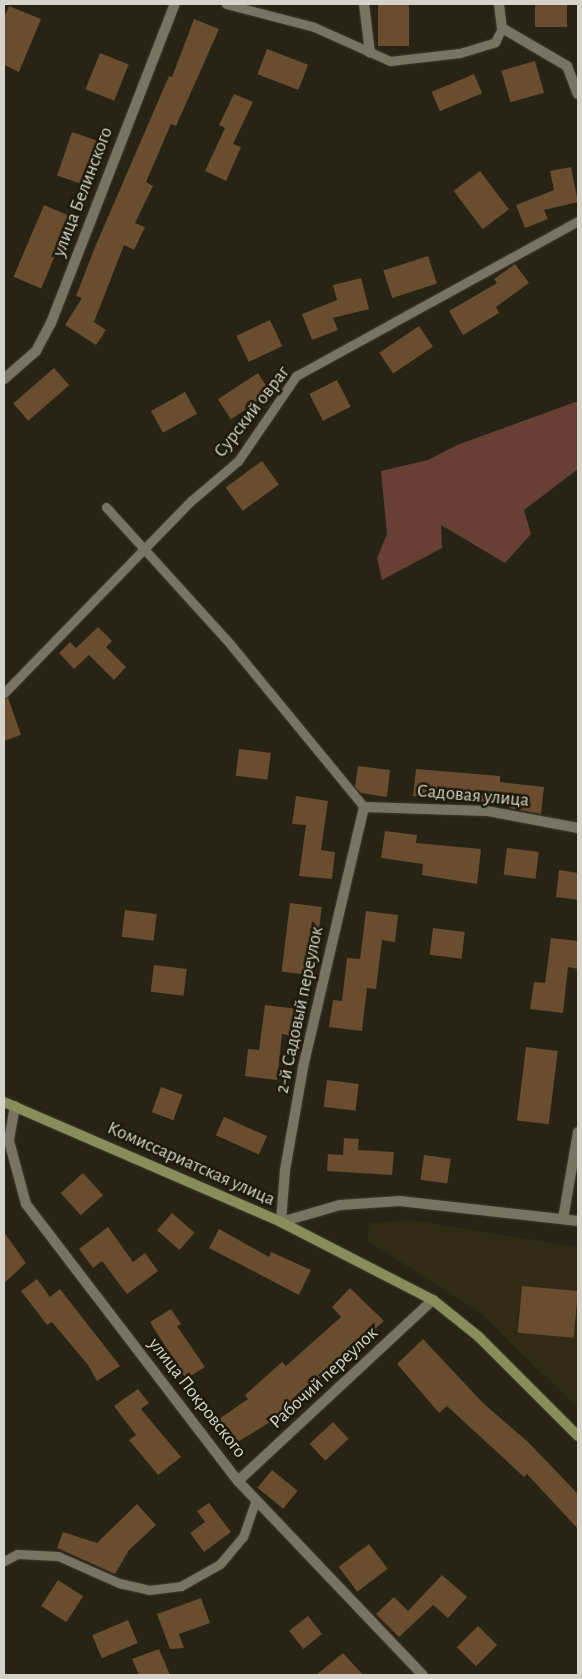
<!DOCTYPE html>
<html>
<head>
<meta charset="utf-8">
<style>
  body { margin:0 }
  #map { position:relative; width:582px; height:1679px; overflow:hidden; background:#272315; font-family:"Alegreya Sans",sans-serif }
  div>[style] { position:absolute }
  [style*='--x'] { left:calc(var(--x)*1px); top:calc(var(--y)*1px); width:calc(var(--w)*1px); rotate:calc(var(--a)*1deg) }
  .built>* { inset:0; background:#312b16 }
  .forest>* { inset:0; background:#673f35 }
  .building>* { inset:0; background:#6a4c2f; transform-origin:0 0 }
  .roads { filter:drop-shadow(0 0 1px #403c32) drop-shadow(0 0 1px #403c32) }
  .service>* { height:9px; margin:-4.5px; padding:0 4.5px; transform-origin:4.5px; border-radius:4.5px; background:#787362 }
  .minor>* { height:10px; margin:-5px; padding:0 5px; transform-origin:5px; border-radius:5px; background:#787362 }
  .secondary>* { height:10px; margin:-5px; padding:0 5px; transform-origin:5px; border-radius:5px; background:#888e59 }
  span { translate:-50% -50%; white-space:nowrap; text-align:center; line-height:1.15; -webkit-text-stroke:5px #1e1a0b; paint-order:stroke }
  .street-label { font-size:19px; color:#d6d3ca }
  .frame { position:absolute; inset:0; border:5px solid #d6d3ca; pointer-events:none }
</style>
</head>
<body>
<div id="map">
  <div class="built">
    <div style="clip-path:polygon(409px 1220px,578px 1247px,578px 1408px,480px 1313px,368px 1241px,369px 1223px)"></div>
  </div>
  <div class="forest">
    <div style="clip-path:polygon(578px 401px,578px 469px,524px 510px,531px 534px,505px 563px,441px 525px,442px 548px,382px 580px,377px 558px,387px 534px,381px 471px,428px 460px,457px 445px)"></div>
  </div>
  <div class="building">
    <div style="left:378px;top:4px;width:31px;height:42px"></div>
    <div style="left:535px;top:4px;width:32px;height:23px"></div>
    <div style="clip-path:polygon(9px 6px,41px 19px,19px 72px,4px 65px,4px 18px)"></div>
    <div style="clip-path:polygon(194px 19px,219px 29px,176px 126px,171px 124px,146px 182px,153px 186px,135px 223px,145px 227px,134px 250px,124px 245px,94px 322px,106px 330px,96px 345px,65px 325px,82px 298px,76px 296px,95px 247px,169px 76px,172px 77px)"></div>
    <div style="left:267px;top:49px;width:44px;height:27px;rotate:21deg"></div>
    <div style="left:100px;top:53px;width:31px;height:39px;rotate:22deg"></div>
    <div style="left:535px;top:61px;width:33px;height:35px;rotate:74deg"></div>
    <div style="left:474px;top:74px;width:21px;height:46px;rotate:67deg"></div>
    <div style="clip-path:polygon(234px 94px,253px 102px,233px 144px,241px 147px,226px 181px,205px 171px,225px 128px,219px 125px)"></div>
    <div style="left:72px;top:132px;width:31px;height:46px;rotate:19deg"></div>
    <div style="clip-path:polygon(571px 167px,578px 202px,544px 210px,548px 219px,525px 228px,516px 205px,554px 190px,550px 171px)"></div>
    <div style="left:480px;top:171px;width:48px;height:33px;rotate:53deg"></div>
    <div style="left:44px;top:205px;width:30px;height:78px;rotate:23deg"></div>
    <div style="left:428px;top:256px;width:29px;height:47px;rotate:72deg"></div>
    <div style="clip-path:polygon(515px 264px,529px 283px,496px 307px,499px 313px,463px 335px,449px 311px,497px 283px,494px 279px)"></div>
    <div style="clip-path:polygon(361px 278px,369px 309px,333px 318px,338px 330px,312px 340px,302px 314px,337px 300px,333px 285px)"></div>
    <div style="left:270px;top:320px;width:29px;height:37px;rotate:65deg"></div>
    <div style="left:419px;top:326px;width:25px;height:48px;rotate:56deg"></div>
    <div style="left:54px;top:368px;width:23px;height:54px;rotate:49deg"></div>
    <div style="left:258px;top:373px;width:24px;height:48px;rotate:57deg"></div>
    <div style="left:337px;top:380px;width:30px;height:31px;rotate:63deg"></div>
    <div style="left:185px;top:392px;width:25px;height:39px;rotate:61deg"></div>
    <div style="left:262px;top:461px;width:29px;height:45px;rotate:54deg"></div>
    <div style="clip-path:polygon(98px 627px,112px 641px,106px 647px,126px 667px,114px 680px,89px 655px,74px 669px,59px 653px,70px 642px,76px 648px)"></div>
    <div style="clip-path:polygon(8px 698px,21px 735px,4px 741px,4px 699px)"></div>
    <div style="left:239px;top:749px;width:32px;height:27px;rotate:7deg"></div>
    <div style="clip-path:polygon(358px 766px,390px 770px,387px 797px,361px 793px,355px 787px)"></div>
    <div style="clip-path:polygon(416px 769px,500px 776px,500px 782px,544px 787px,541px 814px,509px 808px,509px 805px,413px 796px)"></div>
    <div style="clip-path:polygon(296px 796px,328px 801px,321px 850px,335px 852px,332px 879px,299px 876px,306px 825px,292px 824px)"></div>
    <div style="clip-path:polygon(385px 831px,417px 835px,416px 843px,481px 849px,477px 884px,422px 875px,423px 864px,381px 858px)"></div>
    <div style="left:507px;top:848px;width:32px;height:27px;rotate:7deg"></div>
    <div style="clip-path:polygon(559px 870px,578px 873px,578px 900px,556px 897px)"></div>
    <div style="left:290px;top:903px;width:32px;height:69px;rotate:7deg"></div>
    <div style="left:125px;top:910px;width:32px;height:27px;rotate:7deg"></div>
    <div style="clip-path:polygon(366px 911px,398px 915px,395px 942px,382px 940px,376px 989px,367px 988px,362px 1031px,329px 1027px,333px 1000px,342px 1001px,347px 958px,360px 959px)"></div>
    <div style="left:433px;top:928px;width:32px;height:27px;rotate:7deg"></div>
    <div style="clip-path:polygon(551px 938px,578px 941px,578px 969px,568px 967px,563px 1013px,530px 1009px,534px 982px,545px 983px)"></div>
    <div style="left:154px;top:965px;width:33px;height:27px;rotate:7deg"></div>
    <div style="clip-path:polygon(265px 1005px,297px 1009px,293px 1036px,282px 1034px,277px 1080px,245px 1076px,248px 1049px,259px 1050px)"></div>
    <div style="left:526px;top:1047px;width:32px;height:74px;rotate:7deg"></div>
    <div style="left:327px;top:1080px;width:32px;height:27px;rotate:7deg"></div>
    <div style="left:161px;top:1087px;width:23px;height:27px;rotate:20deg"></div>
    <div style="left:224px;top:1117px;width:47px;height:20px;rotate:24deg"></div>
    <div style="clip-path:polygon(344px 1138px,359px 1139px,358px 1150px,394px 1152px,392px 1175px,327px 1171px,328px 1154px,343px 1155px)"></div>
    <div style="left:424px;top:1155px;width:27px;height:25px;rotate:8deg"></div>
    <div style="left:83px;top:1173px;width:30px;height:30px;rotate:48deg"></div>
    <div style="left:172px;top:1213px;width:30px;height:23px;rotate:41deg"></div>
    <div style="clip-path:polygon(108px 1227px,133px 1262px,145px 1253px,158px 1271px,127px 1294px,102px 1261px,93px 1268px,79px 1249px)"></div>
    <div style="clip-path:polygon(219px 1229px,269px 1257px,271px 1252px,311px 1270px,299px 1295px,209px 1248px)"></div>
    <div style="clip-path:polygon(4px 1232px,26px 1263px,4px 1283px)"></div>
    <div style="clip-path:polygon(37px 1279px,50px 1297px,60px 1289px,120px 1366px,97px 1381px,88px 1365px,52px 1322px,47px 1325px,21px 1291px)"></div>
    <div style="left:522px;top:1286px;width:56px;height:47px;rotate:5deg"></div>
    <div style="clip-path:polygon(350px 1288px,384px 1321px,270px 1422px,236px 1443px,219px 1419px,248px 1399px,245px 1395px,282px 1362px,286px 1366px,341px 1317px,332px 1307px)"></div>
    <div style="clip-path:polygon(171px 1309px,181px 1324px,177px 1326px,205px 1367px,186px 1379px,150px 1322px)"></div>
    <div style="clip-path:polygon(423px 1339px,483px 1403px,528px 1442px,578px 1494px,578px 1529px,527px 1474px,524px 1477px,447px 1406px,439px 1413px,397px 1364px)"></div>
    <div style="clip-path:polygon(138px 1389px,149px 1403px,141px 1409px,181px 1457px,158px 1475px,129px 1440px,136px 1435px,114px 1406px)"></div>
    <div style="left:333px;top:1422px;width:23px;height:32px;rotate:47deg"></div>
    <div style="left:272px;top:1470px;width:33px;height:23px;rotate:39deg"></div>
    <div style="clip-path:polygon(209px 1503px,231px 1532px,204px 1552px,190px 1533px,205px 1522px,197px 1511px)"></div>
    <div style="clip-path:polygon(137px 1504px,156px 1525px,129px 1550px,115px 1574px,57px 1548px,63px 1532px,97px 1543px)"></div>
    <div style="left:369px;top:1544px;width:31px;height:38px;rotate:53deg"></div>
    <div style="clip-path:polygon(442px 1575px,467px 1597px,448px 1618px,433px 1605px,399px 1637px,376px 1614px,394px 1597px,408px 1611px)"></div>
    <div style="left:58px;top:1580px;width:30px;height:31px;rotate:33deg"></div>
    <div style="clip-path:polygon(201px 1598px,210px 1623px,179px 1634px,184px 1648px,170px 1649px,157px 1614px)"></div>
    <div style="left:308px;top:1616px;width:23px;height:24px;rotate:52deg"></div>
    <div style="left:128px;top:1620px;width:25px;height:39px;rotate:67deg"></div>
    <div style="left:478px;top:1626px;width:27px;height:30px;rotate:45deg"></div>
    <div style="clip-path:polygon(159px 1649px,170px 1675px,139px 1675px,132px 1659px)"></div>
    <div style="clip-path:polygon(343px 1653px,363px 1675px,316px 1675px)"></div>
  </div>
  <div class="roads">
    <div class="service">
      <div style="--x:226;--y:4;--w:91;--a:14.6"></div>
      <div style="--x:314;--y:27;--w:83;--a:24.1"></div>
      <div style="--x:390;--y:61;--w:70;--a:-6.5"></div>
      <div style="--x:460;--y:53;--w:37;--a:-17"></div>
      <div style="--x:495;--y:42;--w:16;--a:-63"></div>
      <div style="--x:106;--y:507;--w:186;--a:47.8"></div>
      <div style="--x:231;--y:645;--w:210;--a:50.6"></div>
      <div style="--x:4;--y:693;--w:269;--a:-45.8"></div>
      <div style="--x:192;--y:500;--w:60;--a:-40.3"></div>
      <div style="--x:238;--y:461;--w:103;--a:-55.7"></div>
      <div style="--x:296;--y:376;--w:322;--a:-28.8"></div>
      <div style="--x:4;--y:1561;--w:15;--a:-28"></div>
      <div style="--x:17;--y:1554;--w:41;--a:2.8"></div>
      <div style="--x:58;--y:1556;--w:67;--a:23.9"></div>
      <div style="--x:119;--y:1583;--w:31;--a:13"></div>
      <div style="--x:149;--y:1590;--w:32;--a:-7"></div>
      <div style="--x:181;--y:1586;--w:45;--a:-29.4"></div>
      <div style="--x:220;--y:1564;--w:35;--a:-50"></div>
      <div style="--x:243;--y:1537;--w:39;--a:-71"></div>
    </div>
    <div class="minor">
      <div style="--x:364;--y:4;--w:49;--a:83"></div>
      <div style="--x:499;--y:4;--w:24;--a:83"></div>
      <div style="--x:502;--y:28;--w:75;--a:30.3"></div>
      <div style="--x:567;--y:66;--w:30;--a:69"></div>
      <div style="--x:4;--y:379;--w:43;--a:-41.2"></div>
      <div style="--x:36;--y:351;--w:32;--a:-62"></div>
      <div style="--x:51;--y:323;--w:342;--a:-68.8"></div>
      <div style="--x:578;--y:828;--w:93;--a:-169.4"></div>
      <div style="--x:487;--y:811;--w:123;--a:-178.1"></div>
      <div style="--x:364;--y:807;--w:268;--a:103.2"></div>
      <div style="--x:303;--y:1068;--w:104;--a:100"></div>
      <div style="--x:285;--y:1170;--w:52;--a:94.4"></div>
      <div style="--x:281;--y:1222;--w:61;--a:-16.1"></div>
      <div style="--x:340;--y:1205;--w:60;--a:-3.8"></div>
      <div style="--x:400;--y:1201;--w:179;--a:6.4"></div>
      <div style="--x:15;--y:1106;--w:36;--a:100"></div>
      <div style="--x:9;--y:1141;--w:65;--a:74.9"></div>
      <div style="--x:26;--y:1204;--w:349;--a:52.6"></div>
      <div style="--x:238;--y:1481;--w:268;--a:46.4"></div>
      <div style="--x:563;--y:1219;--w:88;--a:-80.2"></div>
      <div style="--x:238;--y:1481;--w:266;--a:-42.9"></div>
    </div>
    <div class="secondary">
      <div style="--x:4;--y:1102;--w:302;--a:23.4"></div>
      <div style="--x:281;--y:1222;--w:171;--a:27.2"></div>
      <div style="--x:433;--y:1300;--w:59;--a:38.8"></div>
      <div style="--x:479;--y:1337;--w:140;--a:45"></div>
    </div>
  </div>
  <div class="street-label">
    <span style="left:83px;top:192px;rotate:-69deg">улица Белинского</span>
    <span style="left:252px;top:412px;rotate:-52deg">Сурский овраг</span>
    <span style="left:473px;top:796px;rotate:5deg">Садовая улица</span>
    <span style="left:300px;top:1010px;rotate:-78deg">2-й Садовый переулок</span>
    <span style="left:191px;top:1164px;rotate:24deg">Комиссариатская улица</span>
    <span style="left:324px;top:1378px;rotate:-43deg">Рабочий переулок</span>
    <span style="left:197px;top:1398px;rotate:52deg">улица Покровского</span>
  </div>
  <div class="frame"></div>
</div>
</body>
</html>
